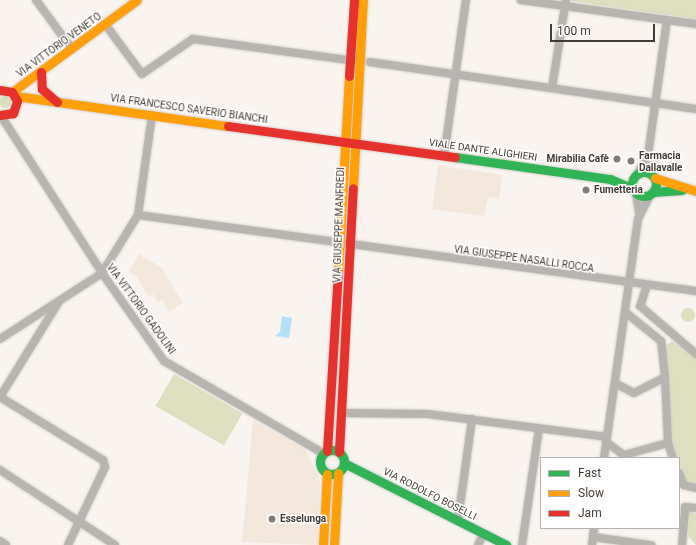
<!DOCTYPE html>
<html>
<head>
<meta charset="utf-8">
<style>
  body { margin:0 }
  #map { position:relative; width:696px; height:545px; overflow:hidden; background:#f9f4ef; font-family:Roboto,sans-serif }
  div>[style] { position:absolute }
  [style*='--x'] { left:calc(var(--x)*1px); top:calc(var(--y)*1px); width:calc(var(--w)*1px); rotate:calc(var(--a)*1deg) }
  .built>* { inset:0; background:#f4e8dd }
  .green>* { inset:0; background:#dedfbf; transform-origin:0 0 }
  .round { border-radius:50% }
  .water>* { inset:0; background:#b2e2f7 }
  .roads { filter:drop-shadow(0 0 1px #d4cfca) drop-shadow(0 0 1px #d4cfca) }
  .street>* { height:8px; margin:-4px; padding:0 4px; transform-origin:4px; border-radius:4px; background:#b8b5b1 }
  .fast>* { height:9px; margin:-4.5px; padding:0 4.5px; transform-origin:4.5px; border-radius:4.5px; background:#30b455 }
  .fast>.ring { margin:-4.5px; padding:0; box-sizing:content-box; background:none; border:9px solid #30b455; border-radius:50% }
  .slow>* { height:9px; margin:-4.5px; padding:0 4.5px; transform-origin:4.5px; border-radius:4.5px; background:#ff9f0a }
  .jam>* { height:9px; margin:-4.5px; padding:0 4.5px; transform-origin:4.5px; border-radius:4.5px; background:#e5322d }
  .dots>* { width:11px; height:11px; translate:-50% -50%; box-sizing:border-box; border:2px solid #fff; border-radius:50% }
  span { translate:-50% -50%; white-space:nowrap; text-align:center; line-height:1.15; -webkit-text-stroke:3px #fff; paint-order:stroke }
  .street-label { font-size:10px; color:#433a32 }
  .poi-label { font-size:10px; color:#433a32; font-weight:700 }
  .left { translate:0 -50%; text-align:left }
  .right { translate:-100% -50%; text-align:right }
  .legend { position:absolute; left:540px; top:457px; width:140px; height:72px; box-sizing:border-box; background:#fff; border:1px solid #b4b0ad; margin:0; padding:5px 7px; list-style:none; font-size:12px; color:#433a32 }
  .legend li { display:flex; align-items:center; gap:8px; height:20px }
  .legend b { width:20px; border:1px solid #b4b0ad }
  .scale { position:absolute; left:550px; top:24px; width:105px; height:18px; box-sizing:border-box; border:2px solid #433a32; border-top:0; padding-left:5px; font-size:12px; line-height:14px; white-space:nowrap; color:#433a32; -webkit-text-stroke:3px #fff; paint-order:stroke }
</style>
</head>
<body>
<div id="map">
  <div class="built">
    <div style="clip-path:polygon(438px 165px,502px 175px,499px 199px,488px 197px,484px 216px,432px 209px)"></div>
    <div style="clip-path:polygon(139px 254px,162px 268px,183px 303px,169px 312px,162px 300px,158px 302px,153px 294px,149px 297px,137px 277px,129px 272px)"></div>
    <div style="clip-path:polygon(253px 420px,306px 450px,320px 481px,318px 545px,242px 542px)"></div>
  </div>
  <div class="green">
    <div style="clip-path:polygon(696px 0,696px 19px,570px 1px,570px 0)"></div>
    <div class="round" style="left:-1px;top:96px;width:12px;height:12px"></div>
    <div class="round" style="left:681px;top:308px;width:14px;height:14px"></div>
    <div style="clip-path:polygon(672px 341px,696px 357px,696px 484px,685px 481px,672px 441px,664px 347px)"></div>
    <div style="left:174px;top:374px;width:79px;height:37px;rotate:30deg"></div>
    <div style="clip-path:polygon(689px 511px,696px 514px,696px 545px,688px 536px)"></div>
  </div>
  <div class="water">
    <div style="clip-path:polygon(282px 316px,292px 318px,289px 338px,275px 336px,280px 332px)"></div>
  </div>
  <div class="roads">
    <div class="street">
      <div style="--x:36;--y:0;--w:61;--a:53.7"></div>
      <div style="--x:521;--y:0;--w:177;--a:7.8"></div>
      <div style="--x:105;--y:24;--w:62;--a:53.5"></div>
      <div style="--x:142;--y:74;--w:62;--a:-34.5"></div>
      <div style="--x:193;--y:39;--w:163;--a:7.7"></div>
      <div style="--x:370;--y:62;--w:329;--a:8.2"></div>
      <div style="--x:552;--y:88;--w:89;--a:-81"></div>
      <div style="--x:1;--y:116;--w:187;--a:57.2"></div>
      <div style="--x:102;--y:273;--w:108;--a:54.8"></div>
      <div style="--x:164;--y:361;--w:184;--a:30.1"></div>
      <div style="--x:444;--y:156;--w:158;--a:-82"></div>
      <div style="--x:638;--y:173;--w:21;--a:-61"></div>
      <div style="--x:652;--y:174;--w:19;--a:-102"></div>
      <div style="--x:648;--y:155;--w:136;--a:-82"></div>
      <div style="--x:636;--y:193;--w:20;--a:81"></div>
      <div style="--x:138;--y:215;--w:563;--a:7.76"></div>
      <div style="--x:647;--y:285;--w:22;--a:108"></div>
      <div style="--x:640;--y:306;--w:74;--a:40.6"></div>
      <div style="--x:0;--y:339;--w:121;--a:-32.9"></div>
      <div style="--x:102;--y:273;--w:68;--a:-58.2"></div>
      <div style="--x:138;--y:215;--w:101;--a:-82"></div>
      <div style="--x:665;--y:377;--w:66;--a:87.4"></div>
      <div style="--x:668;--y:443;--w:16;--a:72"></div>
      <div style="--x:615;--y:383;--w:21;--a:28"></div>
      <div style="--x:634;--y:393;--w:35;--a:-27"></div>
      <div style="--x:665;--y:377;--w:36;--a:-96"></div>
      <div style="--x:661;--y:341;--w:46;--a:-141.1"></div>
      <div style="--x:0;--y:397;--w:121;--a:31.5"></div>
      <div style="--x:103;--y:460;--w:7;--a:74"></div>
      <div style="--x:105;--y:467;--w:86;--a:115.4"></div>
      <div style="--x:0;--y:397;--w:110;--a:-58.3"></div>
      <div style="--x:341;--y:413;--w:87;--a:0.7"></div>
      <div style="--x:428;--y:414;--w:180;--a:7.3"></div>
      <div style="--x:606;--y:442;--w:22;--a:36"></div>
      <div style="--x:624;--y:455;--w:46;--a:-15.3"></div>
      <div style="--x:604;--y:458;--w:241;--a:-81.9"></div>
      <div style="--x:638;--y:219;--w:27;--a:-63"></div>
      <div style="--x:0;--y:470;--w:137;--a:33.1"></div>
      <div style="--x:679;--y:473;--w:13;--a:67"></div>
      <div style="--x:684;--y:485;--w:12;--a:14"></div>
      <div style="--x:458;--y:520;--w:102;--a:-82.1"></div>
      <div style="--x:593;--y:537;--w:59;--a:7.9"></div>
      <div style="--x:0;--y:541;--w:7;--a:34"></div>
      <div style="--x:478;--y:545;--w:13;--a:-63"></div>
      <div style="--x:522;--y:545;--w:118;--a:-81.7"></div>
      <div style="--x:592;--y:545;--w:17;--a:-83"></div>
      <div style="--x:682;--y:545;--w:38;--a:-85"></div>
      <div style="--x:685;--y:507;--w:11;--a:5"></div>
    </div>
    <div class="fast">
      <div style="--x:455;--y:157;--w:157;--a:8.1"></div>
      <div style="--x:610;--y:179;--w:25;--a:23"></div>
      <div class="ring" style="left:632px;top:172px;width:15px;height:15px"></div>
      <div style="--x:653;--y:192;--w:29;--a:-4"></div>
      <div class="ring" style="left:320px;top:450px;width:15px;height:15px"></div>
      <div style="--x:344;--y:463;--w:182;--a:26.8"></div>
    </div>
    <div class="slow">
      <div style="--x:12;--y:92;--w:155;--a:-36.4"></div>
      <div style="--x:16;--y:96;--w:214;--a:8.1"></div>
      <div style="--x:655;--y:178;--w:43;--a:17.6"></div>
      <div style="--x:353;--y:188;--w:188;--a:-87"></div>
      <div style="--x:338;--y:273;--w:197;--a:-86.8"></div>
      <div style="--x:323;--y:545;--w:71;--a:-86.8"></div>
      <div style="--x:334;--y:545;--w:72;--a:-86.8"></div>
    </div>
    <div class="jam">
      <div style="--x:41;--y:72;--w:17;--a:87"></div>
      <div style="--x:42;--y:89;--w:20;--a:41"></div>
      <div style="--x:349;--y:76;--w:76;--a:-86.2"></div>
      <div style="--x:0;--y:90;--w:12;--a:9"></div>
      <div style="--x:12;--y:92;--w:10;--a:61"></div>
      <div style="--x:17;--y:101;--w:13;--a:108"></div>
      <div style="--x:13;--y:113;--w:13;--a:171"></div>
      <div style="--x:228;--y:126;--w:229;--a:7.8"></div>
      <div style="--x:327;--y:451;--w:178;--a:-86.5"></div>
      <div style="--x:339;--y:452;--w:264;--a:-87"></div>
    </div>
  </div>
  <div class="dots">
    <div style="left:617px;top:159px;background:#837b74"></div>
    <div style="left:631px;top:161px;background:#837b74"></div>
    <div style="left:586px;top:190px;background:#837b74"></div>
    <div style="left:272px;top:519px;background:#837b74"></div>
  </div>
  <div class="street-label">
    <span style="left:59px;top:45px;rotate:-36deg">VIA VITTORIO VENETO</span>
    <span style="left:189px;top:109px;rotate:8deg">VIA FRANCESCO SAVERIO BIANCHI</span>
    <span style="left:483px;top:150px;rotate:8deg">VIALE DANTE ALIGHIERI</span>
    <span style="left:339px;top:225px;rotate:-88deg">VIA GIUSEPPE MANFREDI</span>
    <span style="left:524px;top:259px;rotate:8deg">VIA GIUSEPPE NASALLI ROCCA</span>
    <span style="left:141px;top:309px;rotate:54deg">VIA VITTORIO GADOLINI</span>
    <span style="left:430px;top:494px;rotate:27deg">VIA RODOLFO BOSELLI</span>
  </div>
  <div class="poi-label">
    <span class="left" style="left:639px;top:161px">Farmacia<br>Dallavalle</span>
    <span class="right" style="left:609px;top:159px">Mirabilia Cafè</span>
    <span class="left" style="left:594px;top:190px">Fumetteria</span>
    <span class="left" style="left:280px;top:519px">Esselunga</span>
  </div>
  <ul class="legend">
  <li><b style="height:5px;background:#30b455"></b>Fast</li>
  <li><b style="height:5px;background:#ff9f0a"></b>Slow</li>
  <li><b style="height:5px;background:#e5322d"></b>Jam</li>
  </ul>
  <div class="scale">100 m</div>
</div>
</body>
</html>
